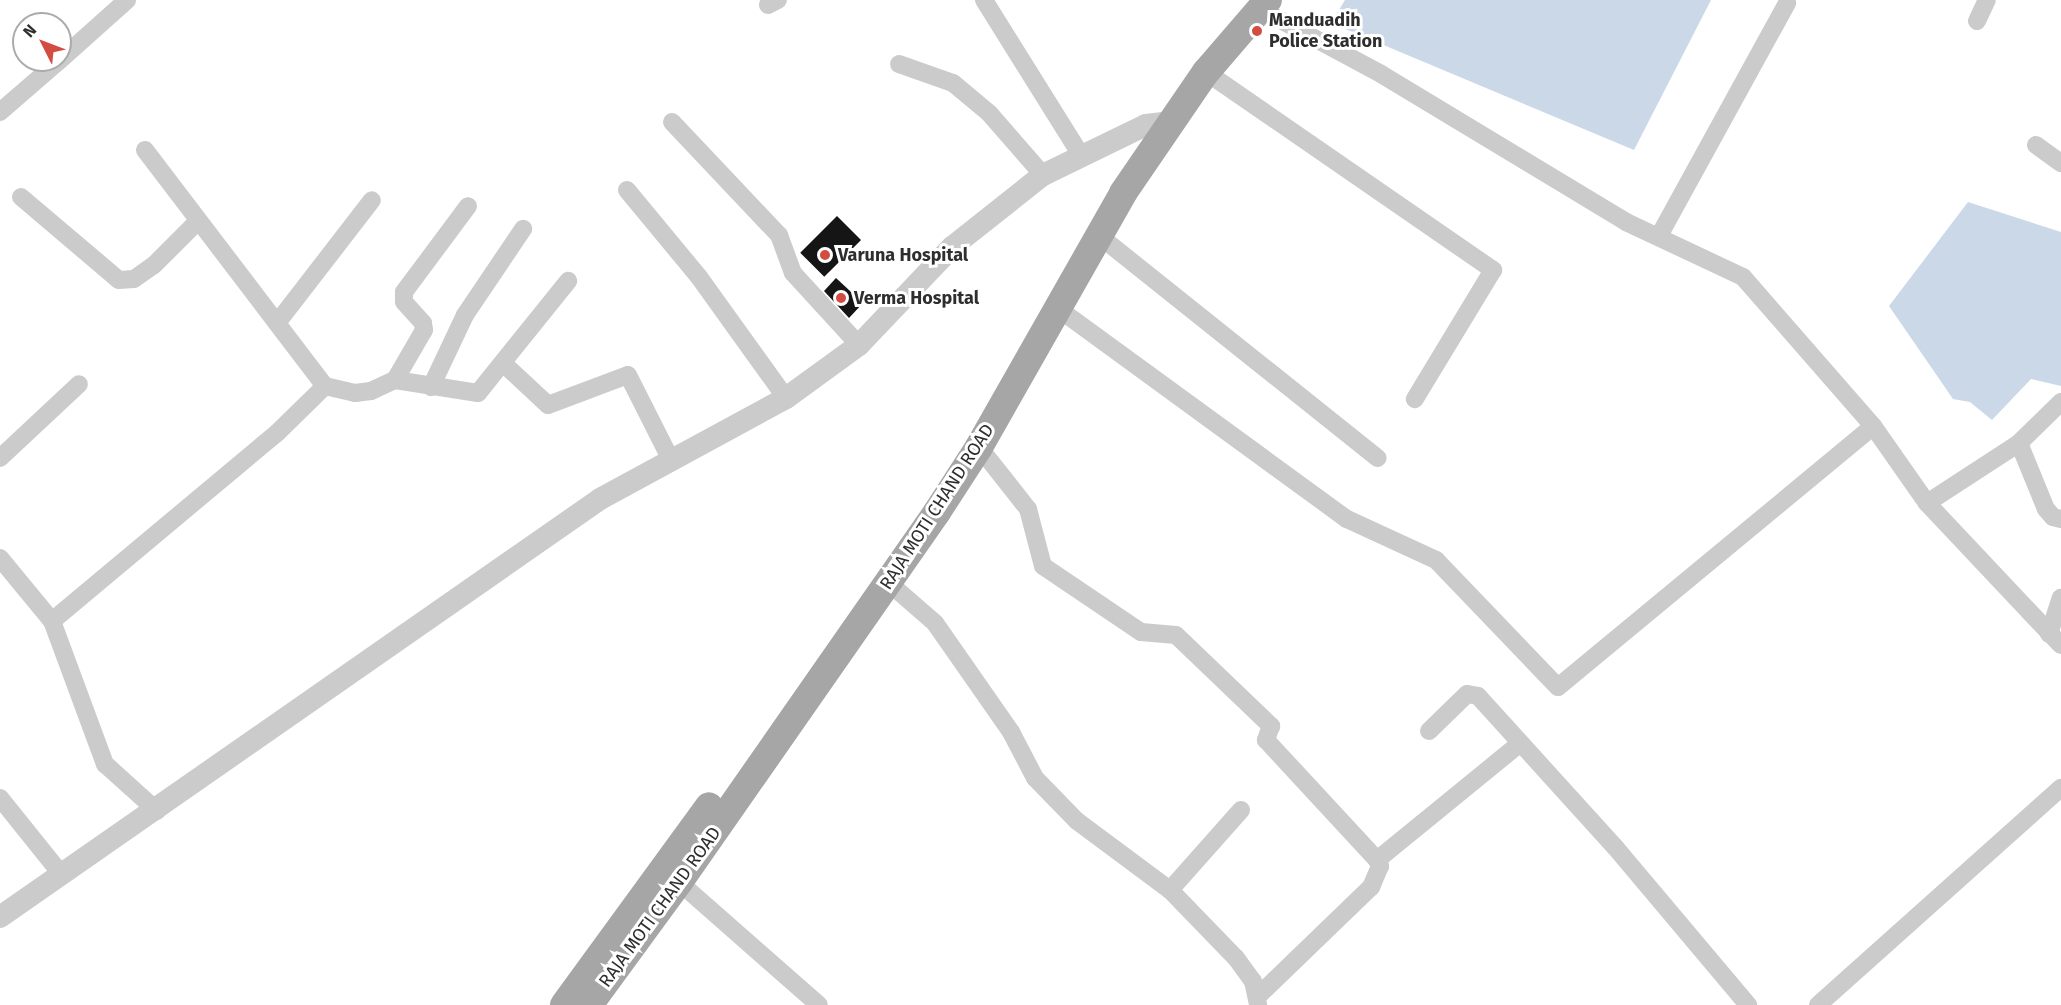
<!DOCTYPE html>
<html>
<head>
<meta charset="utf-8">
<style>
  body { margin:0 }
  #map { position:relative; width:2061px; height:1005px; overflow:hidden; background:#fff; font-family:"Fira Sans",sans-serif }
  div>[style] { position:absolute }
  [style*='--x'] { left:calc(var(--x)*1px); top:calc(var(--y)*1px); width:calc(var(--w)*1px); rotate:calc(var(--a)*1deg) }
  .water>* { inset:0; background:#cbd8e8 }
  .building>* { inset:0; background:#151515; transform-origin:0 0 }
  .minor>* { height:18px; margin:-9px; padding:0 9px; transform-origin:9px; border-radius:9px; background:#cbcbcb }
  .tertiary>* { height:22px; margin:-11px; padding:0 11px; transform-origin:11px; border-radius:11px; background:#cbcbcb }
  .primary>* { height:28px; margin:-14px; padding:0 14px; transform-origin:14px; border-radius:14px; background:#a6a6a6 }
  .dots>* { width:16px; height:16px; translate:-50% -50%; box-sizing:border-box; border:3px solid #fff; border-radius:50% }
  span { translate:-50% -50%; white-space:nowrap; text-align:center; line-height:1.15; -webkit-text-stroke:6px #fff; paint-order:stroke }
  .poi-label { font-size:18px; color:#2e2e2e; font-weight:700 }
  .left { translate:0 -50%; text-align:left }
  .street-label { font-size:18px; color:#2e2e2e }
  .north { position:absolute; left:12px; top:12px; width:60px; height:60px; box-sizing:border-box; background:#fff; border:2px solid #ababab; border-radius:50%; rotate:312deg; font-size:16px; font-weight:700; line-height:24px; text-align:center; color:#2e2e2e }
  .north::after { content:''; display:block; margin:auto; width:21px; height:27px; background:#d34c41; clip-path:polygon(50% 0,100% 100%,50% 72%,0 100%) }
</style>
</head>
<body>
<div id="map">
  <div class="water">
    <div style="clip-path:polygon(1345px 0,1711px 0,1634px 150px,1331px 23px)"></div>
    <div style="clip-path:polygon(1968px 202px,2061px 232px,2061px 386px,2031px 379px,1992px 420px,1970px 402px,1953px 399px,1889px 306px)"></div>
  </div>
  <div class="building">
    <div style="left:837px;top:216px;width:34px;height:52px;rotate:45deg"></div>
    <div style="clip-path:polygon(836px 278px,863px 303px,849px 318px,824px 291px)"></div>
  </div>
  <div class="minor">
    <div style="--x:984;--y:0;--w:183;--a:58"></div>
    <div style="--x:768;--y:5;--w:11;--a:-27"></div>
    <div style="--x:1260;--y:9;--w:137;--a:28.2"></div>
    <div style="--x:1381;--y:74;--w:286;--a:31.1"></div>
    <div style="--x:1626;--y:222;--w:129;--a:25.2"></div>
    <div style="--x:1743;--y:277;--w:198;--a:48.9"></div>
    <div style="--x:1873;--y:426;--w:94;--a:55"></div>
    <div style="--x:1927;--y:503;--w:195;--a:46.7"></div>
    <div style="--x:1977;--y:21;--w:23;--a:-65"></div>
    <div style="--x:60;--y:60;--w:90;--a:-41.8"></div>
    <div style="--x:899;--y:64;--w:57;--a:19.4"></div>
    <div style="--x:953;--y:83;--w:47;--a:39.8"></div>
    <div style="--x:989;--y:113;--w:82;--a:48.9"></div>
    <div style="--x:1206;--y:72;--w:349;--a:34.6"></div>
    <div style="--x:1493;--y:270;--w:151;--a:121.2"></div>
    <div style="--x:0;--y:112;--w:79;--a:-40.9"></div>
    <div style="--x:672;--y:122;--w:156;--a:46.6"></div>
    <div style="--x:779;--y:235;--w:40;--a:69.8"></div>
    <div style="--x:793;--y:273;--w:98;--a:47.5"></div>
    <div style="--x:2036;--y:145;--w:31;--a:36"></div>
    <div style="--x:145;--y:150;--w:297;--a:52.7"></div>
    <div style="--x:627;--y:190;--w:113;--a:50.4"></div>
    <div style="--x:699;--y:277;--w:149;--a:54.3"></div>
    <div style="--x:21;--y:197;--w:128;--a:40.3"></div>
    <div style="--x:119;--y:280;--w:15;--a:-4"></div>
    <div style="--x:134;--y:279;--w:24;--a:-35"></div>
    <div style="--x:154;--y:265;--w:62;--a:-45"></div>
    <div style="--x:1097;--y:234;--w:359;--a:38.6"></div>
    <div style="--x:1659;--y:236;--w:266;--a:-61.2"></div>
    <div style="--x:1056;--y:307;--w:360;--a:36.1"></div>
    <div style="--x:1347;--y:519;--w:98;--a:24.7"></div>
    <div style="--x:1436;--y:560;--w:176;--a:46.2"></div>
    <div style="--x:1558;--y:687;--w:409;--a:-39.6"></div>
    <div style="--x:277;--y:323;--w:155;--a:-52.3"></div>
    <div style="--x:504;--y:364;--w:60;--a:43"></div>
    <div style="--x:548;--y:405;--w:85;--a:-20.6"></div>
    <div style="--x:628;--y:375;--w:95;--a:63.2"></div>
    <div style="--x:395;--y:380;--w:58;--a:-59.9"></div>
    <div style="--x:424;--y:330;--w:7;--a:-98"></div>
    <div style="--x:423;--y:323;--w:28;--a:-132"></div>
    <div style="--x:404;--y:302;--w:10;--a:-90"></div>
    <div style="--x:404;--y:292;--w:107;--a:-53.3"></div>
    <div style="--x:431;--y:387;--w:80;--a:-64.7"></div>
    <div style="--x:465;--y:315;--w:104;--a:-56"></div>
    <div style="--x:2019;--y:443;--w:71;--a:67.8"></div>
    <div style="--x:2046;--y:509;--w:11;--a:49"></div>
    <div style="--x:2053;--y:517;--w:8;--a:14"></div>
    <div style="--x:979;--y:447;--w:79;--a:51.7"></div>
    <div style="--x:1028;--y:509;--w:59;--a:75.3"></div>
    <div style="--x:1043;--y:566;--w:118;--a:34"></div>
    <div style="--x:1141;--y:632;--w:35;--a:5"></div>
    <div style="--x:1176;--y:635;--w:132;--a:43.8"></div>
    <div style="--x:1271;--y:726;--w:15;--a:110"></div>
    <div style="--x:1266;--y:740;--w:163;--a:47.2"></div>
    <div style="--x:1377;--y:860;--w:7;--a:63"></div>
    <div style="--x:1380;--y:866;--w:23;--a:113"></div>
    <div style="--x:1371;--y:887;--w:156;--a:136"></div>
    <div style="--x:0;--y:458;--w:108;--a:-43.1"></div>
    <div style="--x:1927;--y:503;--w:110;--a:-33.1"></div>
    <div style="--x:2019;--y:443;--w:59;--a:-44.3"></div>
    <div style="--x:0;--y:558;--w:82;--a:50.5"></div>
    <div style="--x:52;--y:621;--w:153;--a:69.7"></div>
    <div style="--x:105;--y:764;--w:70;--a:42.1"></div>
    <div style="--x:889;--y:583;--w:61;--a:41"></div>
    <div style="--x:935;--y:623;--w:133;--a:55.1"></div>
    <div style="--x:1011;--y:732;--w:52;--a:62.4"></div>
    <div style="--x:1035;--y:778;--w:60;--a:45.7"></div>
    <div style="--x:1077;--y:821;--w:116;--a:36.6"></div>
    <div style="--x:1170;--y:890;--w:95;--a:45.9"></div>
    <div style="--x:1236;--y:958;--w:29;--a:54"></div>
    <div style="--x:1253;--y:981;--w:25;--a:78"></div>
    <div style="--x:52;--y:621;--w:293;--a:-39.9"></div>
    <div style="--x:277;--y:433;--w:67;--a:-44.4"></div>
    <div style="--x:325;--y:386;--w:31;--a:13"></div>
    <div style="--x:355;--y:393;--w:16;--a:-7"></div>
    <div style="--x:371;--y:391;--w:26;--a:-25"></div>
    <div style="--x:395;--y:380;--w:84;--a:8.9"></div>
    <div style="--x:478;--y:393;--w:144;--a:-51.2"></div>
    <div style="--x:2049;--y:634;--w:38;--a:-72"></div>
    <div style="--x:1429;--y:731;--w:53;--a:-44.2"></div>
    <div style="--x:1467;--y:694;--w:11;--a:10"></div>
    <div style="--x:1478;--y:696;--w:204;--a:47.8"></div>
    <div style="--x:1615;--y:847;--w:207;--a:49.9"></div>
    <div style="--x:0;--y:798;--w:99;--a:51.2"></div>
    <div style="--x:1377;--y:860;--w:183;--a:-39.2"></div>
    <div style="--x:679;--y:882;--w:186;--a:41.3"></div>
    <div style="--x:1170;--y:890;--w:107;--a:-48.4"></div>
    <div style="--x:1818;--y:1005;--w:326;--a:-41.8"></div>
  </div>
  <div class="tertiary">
    <div style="--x:0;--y:917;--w:731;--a:-34.86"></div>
    <div style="--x:600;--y:499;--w:212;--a:-28.5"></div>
    <div style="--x:786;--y:398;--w:90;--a:-36"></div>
    <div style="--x:859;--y:345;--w:135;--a:-46.5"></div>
    <div style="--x:952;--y:247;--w:116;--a:-38.4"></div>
    <div style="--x:1043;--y:175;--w:114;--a:-25.9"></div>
    <div style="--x:1146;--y:125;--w:26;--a:-7"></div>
  </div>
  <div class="primary">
    <div style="--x:564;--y:1005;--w:246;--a:-53.9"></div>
    <div style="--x:589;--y:1005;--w:152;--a:-53.8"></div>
    <div style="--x:679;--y:882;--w:451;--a:-55.1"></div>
    <div style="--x:937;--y:512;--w:77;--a:-57.1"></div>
    <div style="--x:979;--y:447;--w:292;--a:-60.4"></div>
    <div style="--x:1123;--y:193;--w:147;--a:-55.6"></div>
    <div style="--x:1206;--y:72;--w:95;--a:-49.3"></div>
  </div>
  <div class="dots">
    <div style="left:1257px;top:31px;background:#d34c41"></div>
    <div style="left:825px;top:255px;background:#d34c41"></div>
    <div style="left:841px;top:298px;background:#d34c41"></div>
  </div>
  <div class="poi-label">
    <span class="left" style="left:1269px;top:31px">Manduadih<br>Police Station</span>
    <span class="left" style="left:838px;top:255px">Varuna Hospital</span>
    <span class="left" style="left:854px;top:298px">Verma Hospital</span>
  </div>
  <div class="street-label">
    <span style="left:937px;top:507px;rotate:-57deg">RAJA MOTI CHAND ROAD</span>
    <span style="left:660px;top:907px;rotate:-54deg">RAJA MOTI CHAND ROAD</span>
  </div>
  <div class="north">N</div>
</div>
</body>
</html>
